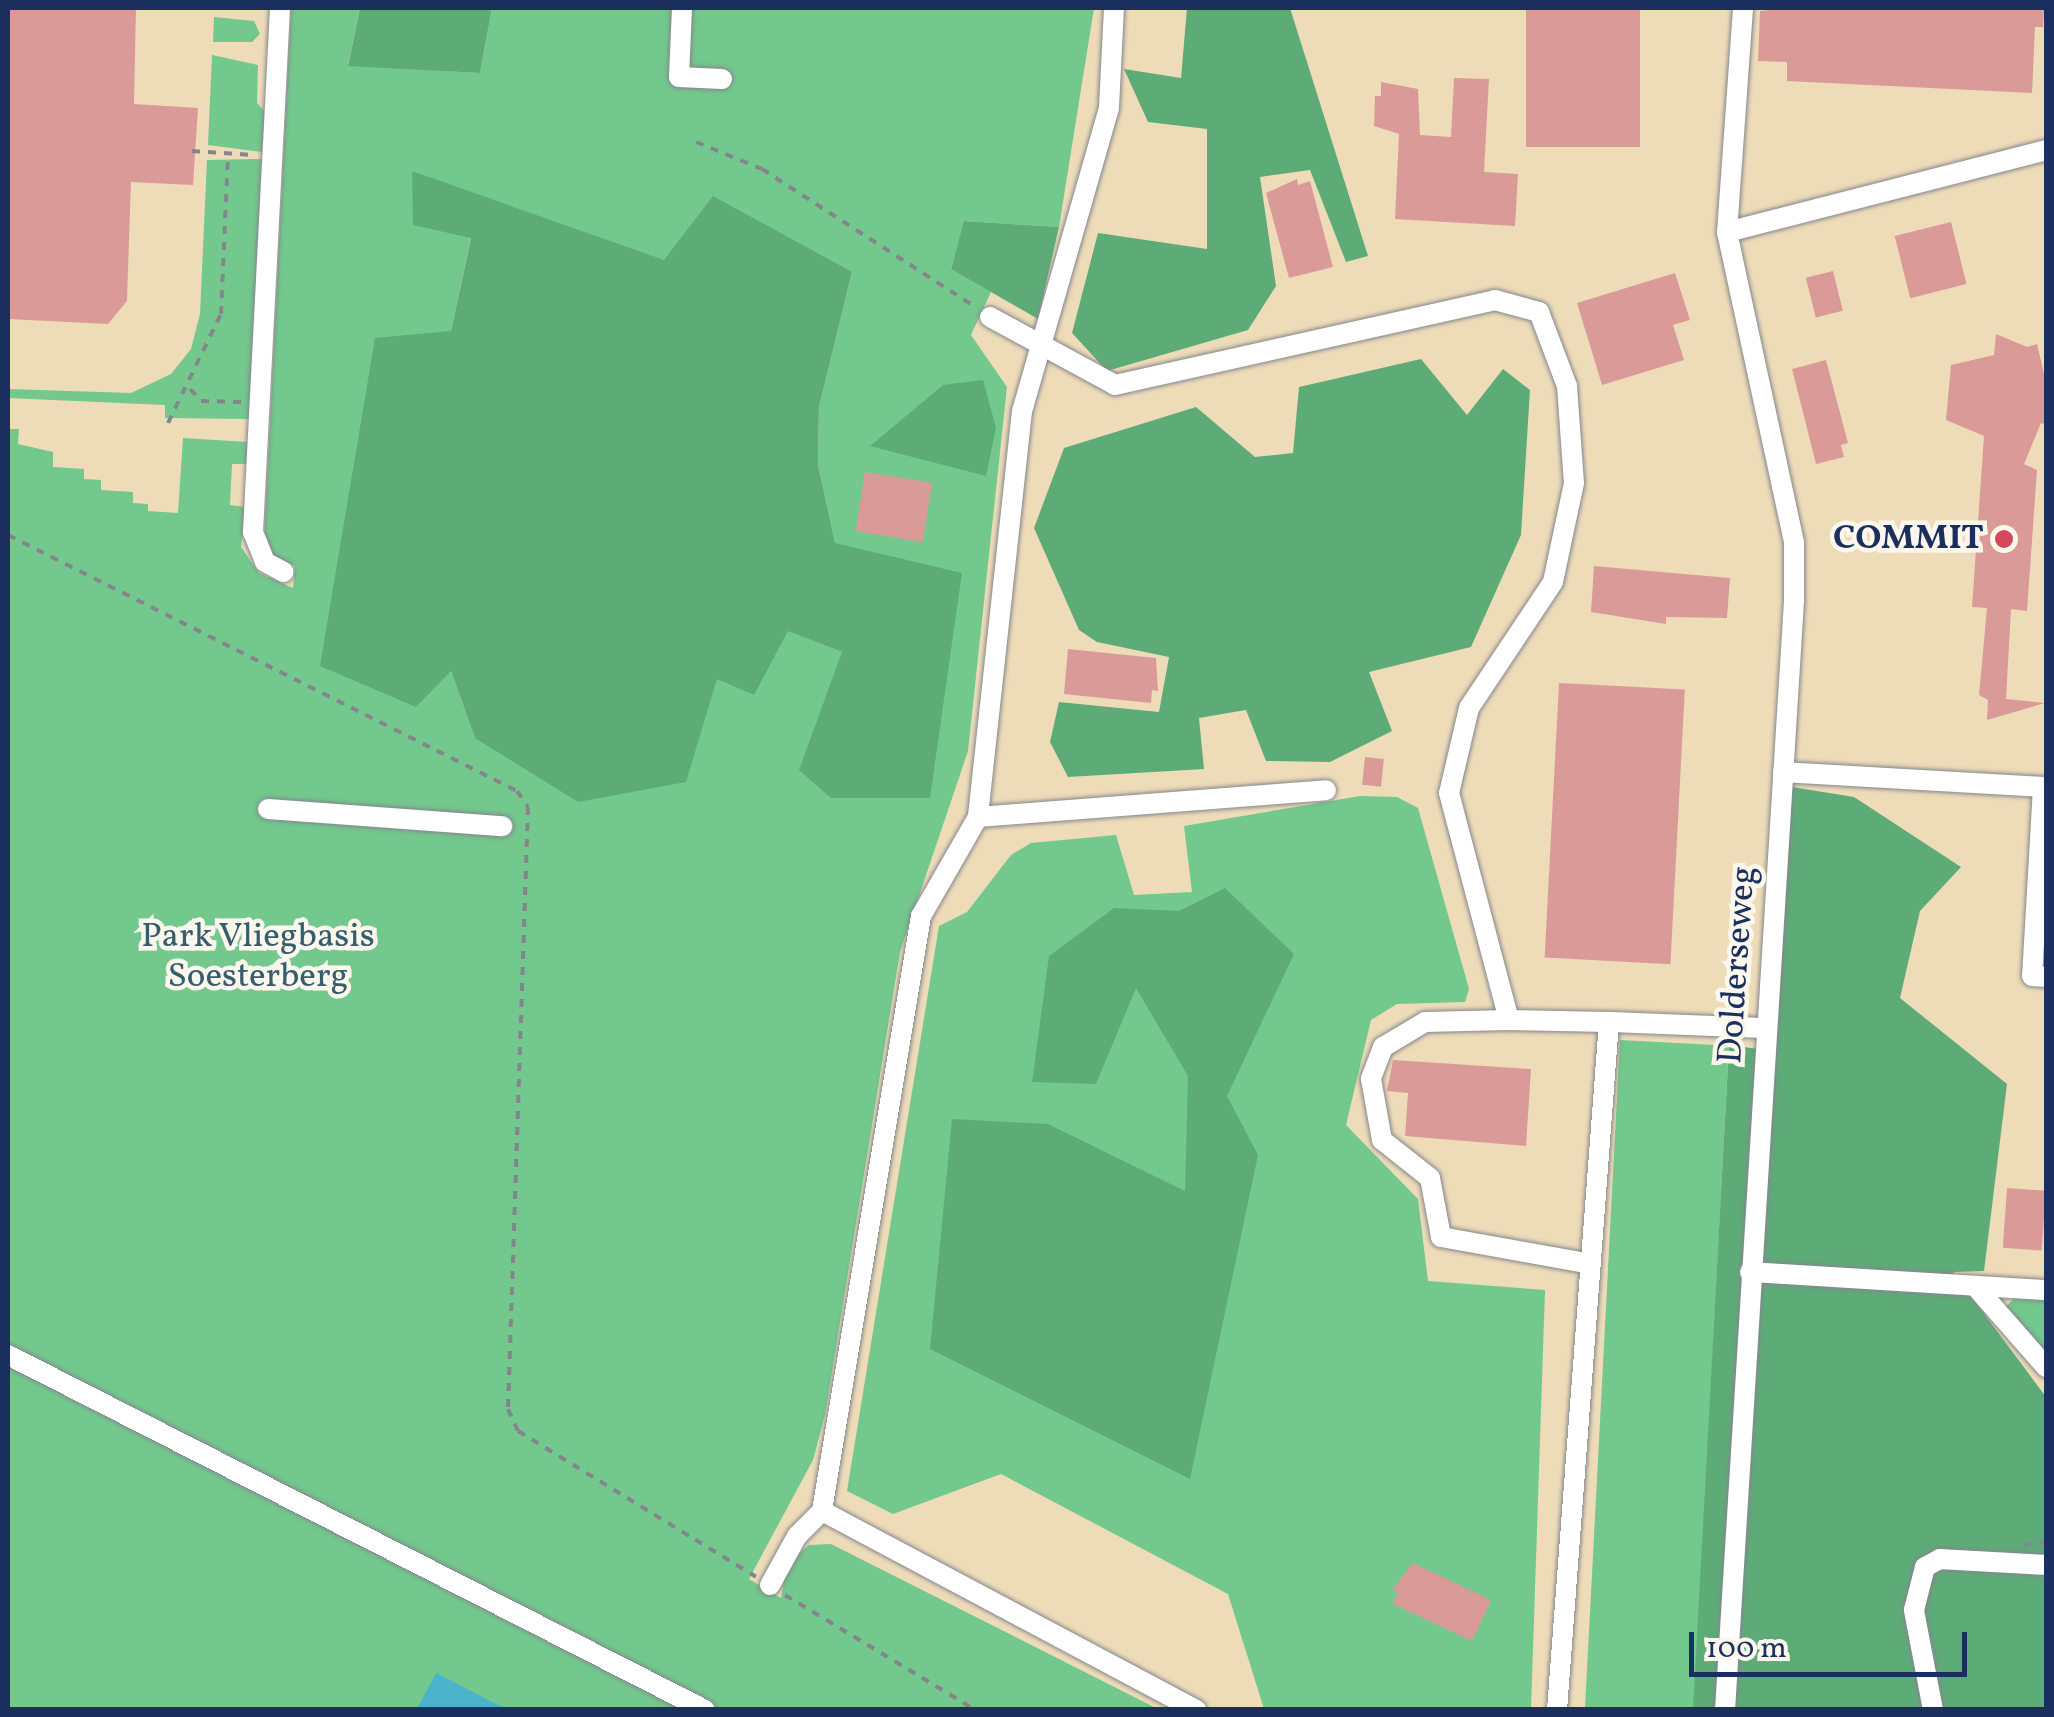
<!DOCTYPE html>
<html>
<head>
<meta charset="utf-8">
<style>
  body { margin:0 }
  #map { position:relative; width:2054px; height:1717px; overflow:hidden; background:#eedcb9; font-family:Vollkorn,serif }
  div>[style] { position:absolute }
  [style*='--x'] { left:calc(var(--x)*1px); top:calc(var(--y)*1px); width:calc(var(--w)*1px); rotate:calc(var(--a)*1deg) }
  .green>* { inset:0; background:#72c88d; transform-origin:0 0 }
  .forest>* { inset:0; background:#5dac78 }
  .water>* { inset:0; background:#4db2cc }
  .building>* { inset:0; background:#da9b98; transform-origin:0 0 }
  .path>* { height:4px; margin-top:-2px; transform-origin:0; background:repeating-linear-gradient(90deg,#84868c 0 8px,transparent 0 16px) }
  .roads { filter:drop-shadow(0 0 2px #84868c) drop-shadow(0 0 2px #84868c) }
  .minor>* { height:20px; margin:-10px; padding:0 10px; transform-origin:10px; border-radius:10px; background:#fff }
  .dots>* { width:28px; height:28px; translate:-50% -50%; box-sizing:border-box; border:5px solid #fbf7ec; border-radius:50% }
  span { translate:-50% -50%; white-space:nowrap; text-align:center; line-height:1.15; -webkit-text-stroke:9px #fbf7ec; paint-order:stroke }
  .poi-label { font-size:35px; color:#1b2f5e; font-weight:700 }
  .right { translate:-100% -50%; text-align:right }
  .park-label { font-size:35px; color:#355d6c }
  .street-label { font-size:35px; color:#1b2f5e }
  .frame { position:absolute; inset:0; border:10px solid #1b2f5e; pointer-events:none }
  .scale { position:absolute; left:1689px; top:1632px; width:278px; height:45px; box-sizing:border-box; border:5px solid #1b2f5e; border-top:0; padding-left:12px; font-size:30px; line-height:35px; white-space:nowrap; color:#1b2f5e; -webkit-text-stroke:8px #fbf7ec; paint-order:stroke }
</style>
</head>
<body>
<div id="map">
  <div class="green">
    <div style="clip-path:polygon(evenodd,291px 8px,360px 8px,348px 65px,480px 73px,492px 8px,1094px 8px,1059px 227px,965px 221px,951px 268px,991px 292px,971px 335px,1007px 387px,968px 751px,900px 952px,825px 1415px,813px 1460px,749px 1579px,781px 1598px,787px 1564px,809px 1545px,831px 1544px,1158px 1709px,8px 1709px,8px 429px,19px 429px,18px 444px,53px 452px,53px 467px,84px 469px,84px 479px,101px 480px,101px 490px,133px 492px,133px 503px,148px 504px,148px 511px,178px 513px,183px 438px,248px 442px,247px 464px,232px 464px,230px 505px,245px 507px,241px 547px,259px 573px,293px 588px,295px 566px,276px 560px,264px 541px,291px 8px,413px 224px,665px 260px,852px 272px,819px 407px,818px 465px,835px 544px,929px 798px,842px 652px,787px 630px,717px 679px,475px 738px,451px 671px,451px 331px,471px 237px,413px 224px)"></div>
    <div style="clip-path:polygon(214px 17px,254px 21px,260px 34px,252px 42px,213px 42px)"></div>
    <div style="clip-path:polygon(212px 55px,258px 65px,257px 103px,266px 113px,262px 152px,208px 145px)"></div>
    <div style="clip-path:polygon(262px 159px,249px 419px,165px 418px,165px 405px,8px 398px,8px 389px,131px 393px,171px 374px,191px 349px,200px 314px,207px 160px)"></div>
    <div style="clip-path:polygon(1360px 796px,1397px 797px,1418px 808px,1469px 989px,1465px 1002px,1397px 1004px,1371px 1020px,1346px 1125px,1418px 1199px,1428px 1281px,1545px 1290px,1531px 1709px,1264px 1709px,1228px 1594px,1001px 1474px,893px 1514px,847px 1491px,939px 926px,967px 912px,1011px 855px,1031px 843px,1116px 835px,1134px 895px,1192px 892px,1184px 826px)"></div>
    <div style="left:1620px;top:1040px;width:109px;height:672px;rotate:3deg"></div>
    <div style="clip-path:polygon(2016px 1296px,2046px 1298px,2046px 1354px,2006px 1307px)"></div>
  </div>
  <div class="forest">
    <div style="clip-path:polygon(360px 8px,492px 8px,480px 73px,348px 66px)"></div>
    <div style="clip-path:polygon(1187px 8px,1290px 8px,1368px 256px,1346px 262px,1310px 170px,1260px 177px,1276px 286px,1248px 330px,1107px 371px,1072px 333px,1098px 233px,1207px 249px,1207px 129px,1148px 122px,1124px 69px,1181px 78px)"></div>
    <div style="clip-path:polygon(412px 171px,664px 260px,713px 196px,852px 272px,819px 407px,818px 465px,835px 543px,962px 573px,930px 798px,831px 798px,799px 770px,842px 652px,788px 631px,754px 695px,717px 679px,686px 782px,578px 802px,475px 738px,451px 671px,416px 707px,320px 666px,375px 338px,451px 331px,471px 238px,413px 225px)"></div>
    <div style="clip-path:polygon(964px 221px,1059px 227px,1038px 319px,951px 269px)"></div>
    <div style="clip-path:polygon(1421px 359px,1467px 415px,1503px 369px,1530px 390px,1521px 535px,1471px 647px,1369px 672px,1392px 731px,1330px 762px,1266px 761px,1246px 710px,1199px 718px,1204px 769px,1068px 777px,1050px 742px,1059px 702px,1159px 712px,1169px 657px,1097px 642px,1079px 630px,1034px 528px,1064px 448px,1196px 407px,1255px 457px,1293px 453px,1299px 387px)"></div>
    <div style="clip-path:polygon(983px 380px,996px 428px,986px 476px,870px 446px,943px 385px)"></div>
    <div style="clip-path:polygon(1792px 787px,1854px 797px,1961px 867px,1920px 911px,1900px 998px,2007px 1084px,1984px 1271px,1953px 1272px,2046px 1397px,2046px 1709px,1693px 1710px,1729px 1045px,1773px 1051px)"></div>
    <div style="clip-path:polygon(1225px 888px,1294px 954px,1227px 1096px,1258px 1155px,1190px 1479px,930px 1349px,952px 1119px,1048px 1124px,1185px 1191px,1188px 1076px,1136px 988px,1096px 1084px,1032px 1082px,1049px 956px,1114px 908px,1179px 911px)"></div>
  </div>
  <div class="water">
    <div style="clip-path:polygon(436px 1673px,506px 1709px,417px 1709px)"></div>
  </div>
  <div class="building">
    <div style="clip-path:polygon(8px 8px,136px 8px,134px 104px,198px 108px,193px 185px,131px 182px,127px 301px,108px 324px,8px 319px)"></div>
    <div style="left:1526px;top:8px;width:114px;height:139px"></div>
    <div style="clip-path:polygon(1790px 8px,2044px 9px,2043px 27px,2035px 27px,2032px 93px,1787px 81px,1787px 62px,1758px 61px,1760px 11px)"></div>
    <div style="clip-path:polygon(1454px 78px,1489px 79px,1484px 172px,1518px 174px,1515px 226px,1395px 219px,1399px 134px,1374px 126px,1375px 96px,1381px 96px,1381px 82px,1418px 89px,1420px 135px,1451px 137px)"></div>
    <div style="clip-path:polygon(1297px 179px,1298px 185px,1310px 181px,1333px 267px,1289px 278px,1266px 193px)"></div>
    <div style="left:1951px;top:222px;width:64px;height:58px;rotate:76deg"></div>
    <div style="left:1833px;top:271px;width:41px;height:28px;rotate:76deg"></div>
    <div style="clip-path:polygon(1675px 273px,1690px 320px,1673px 325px,1684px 360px,1602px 385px,1577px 303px)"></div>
    <div style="clip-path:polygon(1996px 334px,2027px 347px,2037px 344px,2046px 382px,2046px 425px,2041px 423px,2024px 464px,2037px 470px,2027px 611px,2011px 609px,2006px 699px,2045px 703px,1987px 720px,1988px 700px,1979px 695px,1987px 608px,1972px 607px,1984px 436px,1946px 420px,1951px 365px,1994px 355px)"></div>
    <div style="clip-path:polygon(1826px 360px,1848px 443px,1841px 445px,1844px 457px,1816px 464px,1792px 369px)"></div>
    <div style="left:865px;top:472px;width:68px;height:60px;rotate:9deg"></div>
    <div style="clip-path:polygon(1594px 566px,1730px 578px,1727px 618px,1666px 617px,1666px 624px,1591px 612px)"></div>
    <div style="clip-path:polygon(1068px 649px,1156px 658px,1158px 691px,1152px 690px,1151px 703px,1064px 694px)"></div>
    <div style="left:1559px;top:683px;width:126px;height:275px;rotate:3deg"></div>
    <div style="left:1365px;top:757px;width:19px;height:28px;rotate:6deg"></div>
    <div style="clip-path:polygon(1393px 1060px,1531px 1069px,1526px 1146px,1405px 1136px,1408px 1093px,1387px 1091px)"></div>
    <div style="left:2007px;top:1188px;width:39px;height:60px;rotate:4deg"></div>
    <div style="clip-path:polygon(1413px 1563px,1491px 1600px,1472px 1641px,1393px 1604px,1398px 1592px,1392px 1590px)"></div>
  </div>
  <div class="path">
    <div style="--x:696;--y:142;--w:71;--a:22.2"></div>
    <div style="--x:762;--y:169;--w:252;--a:32.9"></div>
    <div style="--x:192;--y:151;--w:61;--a:3.8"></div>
    <div style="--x:190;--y:389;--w:16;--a:47"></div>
    <div style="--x:201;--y:401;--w:40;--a:1.4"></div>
    <div style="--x:168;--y:423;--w:121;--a:-64.1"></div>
    <div style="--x:221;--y:314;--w:160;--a:-87.5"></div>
    <div style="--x:8;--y:535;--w:570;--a:26.7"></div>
    <div style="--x:517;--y:791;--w:19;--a:55"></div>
    <div style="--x:528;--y:807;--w:602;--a:91.9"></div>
    <div style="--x:508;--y:1409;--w:24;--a:66"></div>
    <div style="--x:518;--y:1431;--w:279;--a:31.5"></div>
    <div style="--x:2023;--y:1545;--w:23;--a:-7"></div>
    <div style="--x:785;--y:1595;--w:223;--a:31.1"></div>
  </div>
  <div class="roads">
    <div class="minor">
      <div style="--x:280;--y:8;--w:525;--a:92.95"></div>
      <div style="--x:253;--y:532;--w:32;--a:68"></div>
      <div style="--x:265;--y:562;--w:21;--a:28"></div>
      <div style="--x:682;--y:8;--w:69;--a:92.5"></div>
      <div style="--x:679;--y:77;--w:43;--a:2.7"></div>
      <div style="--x:1114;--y:8;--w:100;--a:92.9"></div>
      <div style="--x:1109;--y:108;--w:315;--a:106"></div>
      <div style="--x:1022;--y:411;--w:408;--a:96.2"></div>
      <div style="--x:978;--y:817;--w:114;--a:119.9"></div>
      <div style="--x:921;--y:916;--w:603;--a:99.45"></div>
      <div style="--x:822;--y:1511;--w:424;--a:28"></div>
      <div style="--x:1727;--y:232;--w:329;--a:-14.4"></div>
      <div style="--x:990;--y:317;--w:142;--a:28.5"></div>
      <div style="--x:1115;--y:385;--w:389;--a:-12.6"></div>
      <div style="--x:1495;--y:300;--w:46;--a:15.3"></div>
      <div style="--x:1539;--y:312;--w:79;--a:69.3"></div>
      <div style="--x:1567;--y:386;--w:97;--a:85.9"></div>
      <div style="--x:1574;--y:483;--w:101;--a:102"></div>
      <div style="--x:1553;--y:582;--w:151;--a:123.7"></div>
      <div style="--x:1469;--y:708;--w:87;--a:103.2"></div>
      <div style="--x:1449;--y:793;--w:235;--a:75.2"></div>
      <div style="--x:1509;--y:1020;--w:100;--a:1.1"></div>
      <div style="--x:1783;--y:772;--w:260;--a:3.3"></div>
      <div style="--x:2043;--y:787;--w:189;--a:93.3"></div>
      <div style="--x:2032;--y:976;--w:14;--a:4"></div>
      <div style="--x:268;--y:809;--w:235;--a:4.2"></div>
      <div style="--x:978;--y:817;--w:349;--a:-4.4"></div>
      <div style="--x:1509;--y:1020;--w:84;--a:178.6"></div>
      <div style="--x:1425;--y:1022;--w:49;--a:149.2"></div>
      <div style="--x:1383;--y:1047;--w:34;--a:111"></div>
      <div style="--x:1371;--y:1079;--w:62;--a:79.8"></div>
      <div style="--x:1382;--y:1140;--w:61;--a:38.4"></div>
      <div style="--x:1430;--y:1178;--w:60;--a:79.4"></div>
      <div style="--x:1441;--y:1237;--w:152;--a:10.2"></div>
      <div style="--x:1750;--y:1272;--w:297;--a:3.5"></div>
      <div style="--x:1975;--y:1286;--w:108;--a:48.8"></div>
      <div style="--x:8;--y:1355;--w:782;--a:26.99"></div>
      <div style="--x:770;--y:1585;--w:56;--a:-61.1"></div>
      <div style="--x:797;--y:1536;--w:35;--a:-45"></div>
      <div style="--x:1557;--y:1710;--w:690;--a:-85.68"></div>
      <div style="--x:1609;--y:1022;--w:157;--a:2.2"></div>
      <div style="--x:1725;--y:1710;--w:1111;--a:-86.44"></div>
      <div style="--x:1794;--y:601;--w:59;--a:-90"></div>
      <div style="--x:1794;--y:542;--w:317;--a:-102.2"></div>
      <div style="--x:1727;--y:232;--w:225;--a:-85.9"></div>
      <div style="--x:1933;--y:1710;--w:102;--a:-100.8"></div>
      <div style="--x:1914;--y:1610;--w:44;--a:-75.7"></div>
      <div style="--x:1925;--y:1567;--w:17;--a:-28"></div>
      <div style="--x:1940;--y:1559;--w:106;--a:3.2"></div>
    </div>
  </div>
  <div class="dots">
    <div style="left:2004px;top:539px;background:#d1495b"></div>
  </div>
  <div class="poi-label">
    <span class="right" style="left:1984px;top:539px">COMMIT</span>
  </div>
  <div class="park-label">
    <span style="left:258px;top:957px">Park Vliegbasis<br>Soesterberg</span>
  </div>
  <div class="street-label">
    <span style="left:1738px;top:965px;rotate:-86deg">Dolderseweg</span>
  </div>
  <div class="frame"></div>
  <div class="scale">100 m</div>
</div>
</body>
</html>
